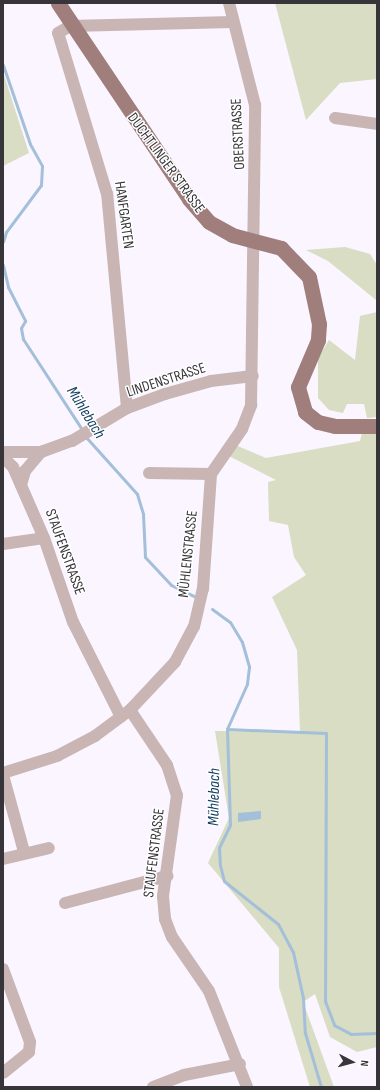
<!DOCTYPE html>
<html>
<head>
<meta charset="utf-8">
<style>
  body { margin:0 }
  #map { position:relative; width:380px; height:1090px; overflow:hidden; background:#faf5ff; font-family:"Sofia Sans Condensed",sans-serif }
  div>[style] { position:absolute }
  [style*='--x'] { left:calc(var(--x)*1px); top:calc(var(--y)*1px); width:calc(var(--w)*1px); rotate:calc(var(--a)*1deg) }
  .green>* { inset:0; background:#d8ddc3 }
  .water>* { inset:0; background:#a3bfd9 }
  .stream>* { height:3px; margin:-1.5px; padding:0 1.5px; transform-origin:1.5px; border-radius:1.5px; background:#a3bfd9 }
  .minor>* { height:12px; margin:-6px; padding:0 6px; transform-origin:6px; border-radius:6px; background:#c8b5b4 }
  .major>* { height:15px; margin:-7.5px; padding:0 7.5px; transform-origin:7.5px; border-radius:7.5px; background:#9f7e7c }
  span { translate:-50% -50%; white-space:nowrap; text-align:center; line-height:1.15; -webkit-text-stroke:3px #fff; paint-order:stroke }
  .street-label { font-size:15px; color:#373539 }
  .water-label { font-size:16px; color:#103c5f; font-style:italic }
  .frame { position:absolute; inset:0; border:4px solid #373539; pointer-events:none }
  .north { position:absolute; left:332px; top:1042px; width:40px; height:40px; -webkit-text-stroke:3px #fff; paint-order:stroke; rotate:96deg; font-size:11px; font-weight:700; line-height:16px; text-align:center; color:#373539 }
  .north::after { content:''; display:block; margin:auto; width:14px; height:18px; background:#373539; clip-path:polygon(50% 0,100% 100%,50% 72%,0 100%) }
</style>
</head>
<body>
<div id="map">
  <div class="green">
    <div style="clip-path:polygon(275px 3px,377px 3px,377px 79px,340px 83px,306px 120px)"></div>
    <div style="clip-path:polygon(3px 72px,29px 153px,3px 166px)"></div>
    <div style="clip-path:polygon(345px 247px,370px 254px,377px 265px,376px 300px,328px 261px,306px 250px)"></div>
    <div style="clip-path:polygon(377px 312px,377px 417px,367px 418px,364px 404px,347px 404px,343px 413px,329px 410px,318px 398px,318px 358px,329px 340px,355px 360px,360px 316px)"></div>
    <div style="clip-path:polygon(364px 425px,377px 425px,377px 1047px,357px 1052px,330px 1037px,315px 994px,303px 1002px,334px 1087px,310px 1087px,279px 987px,279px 948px,208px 863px,229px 818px,215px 731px,300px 732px,297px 650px,272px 597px,306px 575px,294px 557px,288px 525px,269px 521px,268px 482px,276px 480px,225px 454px,233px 444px,266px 458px,360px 441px)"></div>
  </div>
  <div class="water">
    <div style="clip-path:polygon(261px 811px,261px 819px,238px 822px,238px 813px)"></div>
  </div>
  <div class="stream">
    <div style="--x:3;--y:65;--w:83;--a:71.1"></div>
    <div style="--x:30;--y:144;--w:25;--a:61"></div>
    <div style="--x:42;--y:166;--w:19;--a:93"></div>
    <div style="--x:41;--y:185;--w:59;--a:126.7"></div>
    <div style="--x:6;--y:232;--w:10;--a:107"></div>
    <div style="--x:3;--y:265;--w:23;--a:77"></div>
    <div style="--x:8;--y:287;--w:38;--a:63"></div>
    <div style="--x:25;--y:321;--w:8;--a:120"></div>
    <div style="--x:21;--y:328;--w:11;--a:80"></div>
    <div style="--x:23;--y:339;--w:110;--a:56.9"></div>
    <div style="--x:85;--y:436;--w:78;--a:48.1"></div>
    <div style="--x:137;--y:494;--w:21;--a:73"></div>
    <div style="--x:143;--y:514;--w:43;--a:87.3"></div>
    <div style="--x:145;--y:557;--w:38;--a:47"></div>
    <div style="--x:171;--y:585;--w:25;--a:26"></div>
    <div style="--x:212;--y:609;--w:22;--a:36"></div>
    <div style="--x:230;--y:622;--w:23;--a:59"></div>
    <div style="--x:242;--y:642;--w:26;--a:74"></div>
    <div style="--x:249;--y:667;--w:17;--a:97"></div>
    <div style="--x:247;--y:684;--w:49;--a:114"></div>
    <div style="--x:227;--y:729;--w:96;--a:88.2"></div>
    <div style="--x:230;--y:825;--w:25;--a:116"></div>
    <div style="--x:219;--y:848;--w:17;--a:87"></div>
    <div style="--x:220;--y:865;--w:16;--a:76"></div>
    <div style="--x:224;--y:881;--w:69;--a:38.5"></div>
    <div style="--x:278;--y:924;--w:32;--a:62"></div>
    <div style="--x:293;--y:952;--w:47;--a:77.7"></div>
    <div style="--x:303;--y:998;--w:35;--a:87"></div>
    <div style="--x:305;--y:1033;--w:56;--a:73.5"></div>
    <div style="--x:227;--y:729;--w:99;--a:2.3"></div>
    <div style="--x:326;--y:733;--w:268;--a:90.2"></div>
    <div style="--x:325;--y:1001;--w:26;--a:69"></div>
    <div style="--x:334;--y:1025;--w:19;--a:28"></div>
    <div style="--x:351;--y:1034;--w:26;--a:-2"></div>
  </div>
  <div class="minor">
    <div style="--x:335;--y:118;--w:42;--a:8.1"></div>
    <div style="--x:127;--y:408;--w:215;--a:-95.3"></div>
    <div style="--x:107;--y:194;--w:168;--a:-106.9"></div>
    <div style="--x:58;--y:33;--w:14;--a:-30"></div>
    <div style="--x:70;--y:26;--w:163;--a:-1.4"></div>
    <div style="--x:3;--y:452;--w:38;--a:0"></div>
    <div style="--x:41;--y:452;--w:33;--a:-20"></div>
    <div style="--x:72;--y:441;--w:64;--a:-31"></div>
    <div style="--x:127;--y:408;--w:40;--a:-20.2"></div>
    <div style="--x:165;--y:394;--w:48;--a:-15.8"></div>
    <div style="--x:211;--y:381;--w:42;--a:-6.8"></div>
    <div style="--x:3;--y:457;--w:14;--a:45"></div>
    <div style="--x:13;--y:467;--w:77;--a:66.4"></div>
    <div style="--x:44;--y:538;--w:89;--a:71"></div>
    <div style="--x:73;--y:622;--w:106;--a:63.2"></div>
    <div style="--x:149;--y:473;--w:62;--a:0.9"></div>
    <div style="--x:21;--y:485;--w:15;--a:-74"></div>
    <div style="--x:25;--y:471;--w:25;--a:-50"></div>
    <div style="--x:3;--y:544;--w:41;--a:-8.3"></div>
    <div style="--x:130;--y:710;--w:66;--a:56.1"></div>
    <div style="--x:167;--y:765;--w:32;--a:72"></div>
    <div style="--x:177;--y:795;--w:102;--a:97.9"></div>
    <div style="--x:163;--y:896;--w:23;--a:85"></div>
    <div style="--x:165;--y:919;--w:19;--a:69"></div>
    <div style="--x:172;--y:937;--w:65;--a:55.6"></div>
    <div style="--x:209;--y:991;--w:103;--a:68.4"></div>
    <div style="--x:3;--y:773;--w:57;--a:-17.5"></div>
    <div style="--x:57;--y:756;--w:43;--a:-27.8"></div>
    <div style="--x:95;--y:736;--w:44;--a:-36.6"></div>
    <div style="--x:130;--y:710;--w:66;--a:-46.8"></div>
    <div style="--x:175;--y:662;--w:40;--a:-62"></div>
    <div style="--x:194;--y:627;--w:39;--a:-77"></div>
    <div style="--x:203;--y:589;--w:115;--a:-86"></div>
    <div style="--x:211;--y:474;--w:55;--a:-55.4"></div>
    <div style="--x:242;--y:429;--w:26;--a:-69"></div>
    <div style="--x:251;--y:405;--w:300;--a:-89.2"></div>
    <div style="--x:255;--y:105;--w:105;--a:-104.3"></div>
    <div style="--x:3;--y:775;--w:80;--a:74.7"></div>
    <div style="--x:3;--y:859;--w:47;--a:-13.4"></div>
    <div style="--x:65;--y:903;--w:106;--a:-14.8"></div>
    <div style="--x:3;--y:969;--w:78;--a:69.7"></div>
    <div style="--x:30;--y:1042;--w:10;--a:96"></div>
    <div style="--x:29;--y:1052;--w:33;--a:141"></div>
    <div style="--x:153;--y:1087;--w:33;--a:-21"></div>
    <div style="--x:184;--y:1075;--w:57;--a:-11.1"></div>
  </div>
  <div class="major">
    <div style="--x:58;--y:3;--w:236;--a:56.2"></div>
    <div style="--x:189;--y:199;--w:30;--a:49"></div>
    <div style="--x:209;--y:222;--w:26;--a:29"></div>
    <div style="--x:232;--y:235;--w:51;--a:14.9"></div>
    <div style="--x:281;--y:248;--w:40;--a:46"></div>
    <div style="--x:309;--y:277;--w:48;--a:78"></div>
    <div style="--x:319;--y:324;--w:16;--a:94"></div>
    <div style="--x:318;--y:340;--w:51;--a:113.1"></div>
    <div style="--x:298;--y:387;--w:26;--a:74"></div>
    <div style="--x:305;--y:412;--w:16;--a:38"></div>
    <div style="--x:318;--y:422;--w:17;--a:13"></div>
    <div style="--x:335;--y:426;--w:42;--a:0"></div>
  </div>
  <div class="street-label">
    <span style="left:238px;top:134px;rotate:-93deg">OBERSTRASSE</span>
    <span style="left:166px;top:163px;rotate:54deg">DUCHTLINGER STRASSE</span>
    <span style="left:124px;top:215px;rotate:82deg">HANFGARTEN</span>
    <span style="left:166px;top:380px;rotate:-18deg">LINDENSTRASSE</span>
    <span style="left:65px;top:552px;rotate:70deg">STAUFENSTRASSE</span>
    <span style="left:188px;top:554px;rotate:-84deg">MÜHLENSTRASSE</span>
    <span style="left:154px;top:853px;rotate:-83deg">STAUFENSTRASSE</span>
  </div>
  <div class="water-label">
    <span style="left:85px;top:413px;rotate:58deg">Mühlebach</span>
    <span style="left:215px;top:797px;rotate:-89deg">Mühlebach</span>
  </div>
  <div class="frame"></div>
  <div class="north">N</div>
</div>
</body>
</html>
